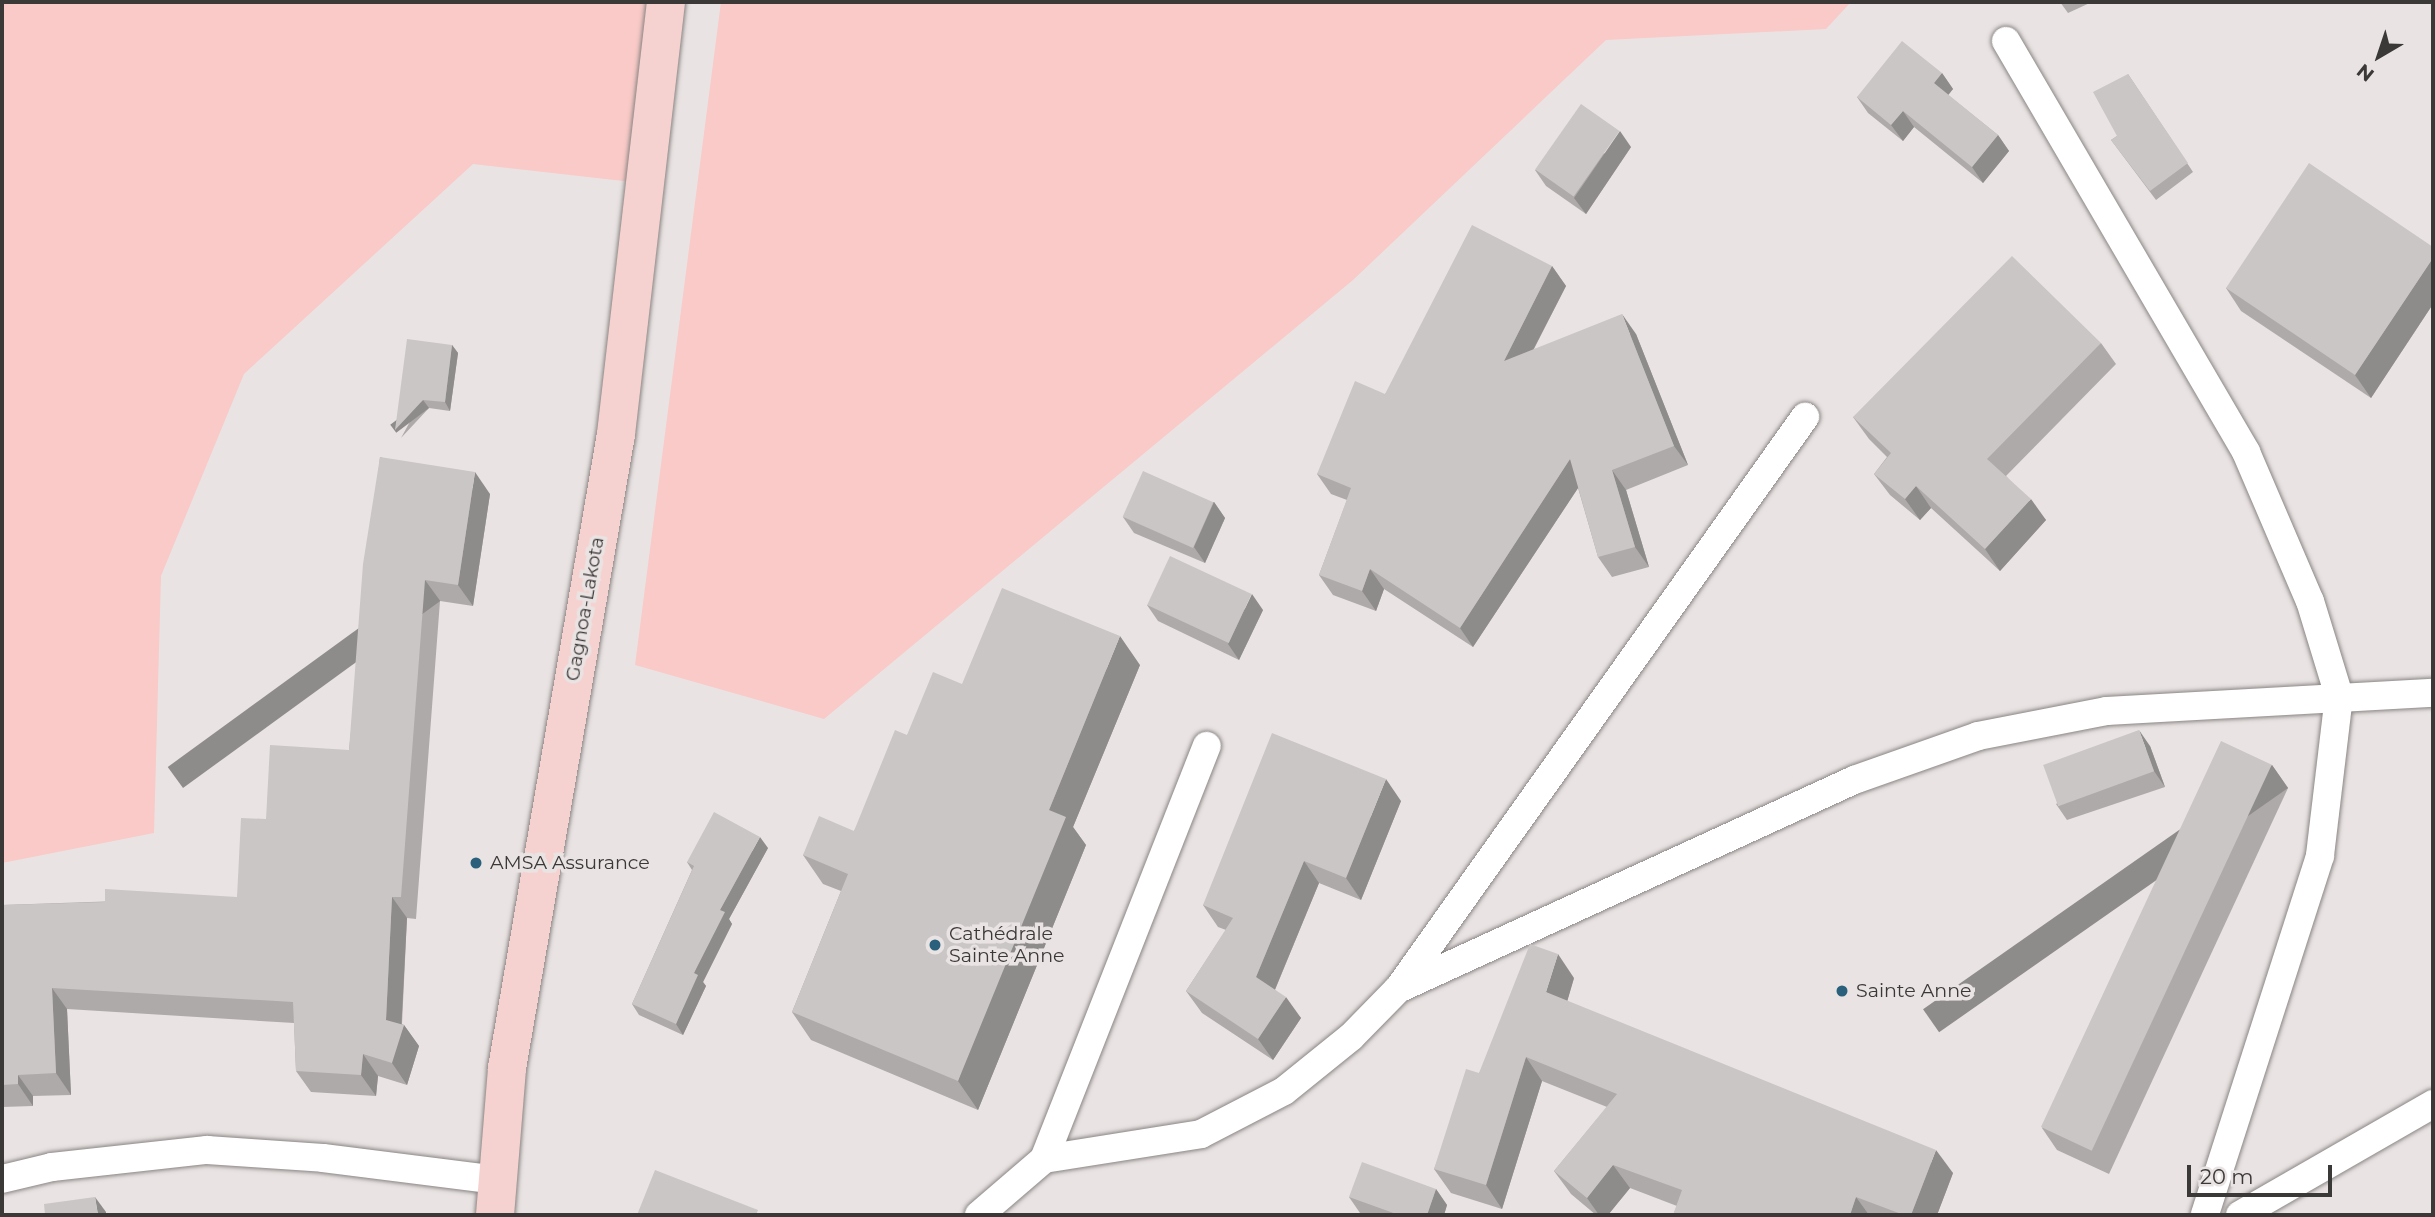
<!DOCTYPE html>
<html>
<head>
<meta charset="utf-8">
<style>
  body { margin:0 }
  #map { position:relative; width:2435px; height:1217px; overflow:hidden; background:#e9e4e3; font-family:Montserrat,sans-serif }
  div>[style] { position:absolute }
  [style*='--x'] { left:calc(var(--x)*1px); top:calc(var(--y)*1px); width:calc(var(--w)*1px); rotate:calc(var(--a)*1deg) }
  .green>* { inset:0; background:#f9cac7 }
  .roads { filter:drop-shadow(0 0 2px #8a8584) drop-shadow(0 0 2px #8a8584) }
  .service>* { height:28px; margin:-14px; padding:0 14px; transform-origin:14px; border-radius:14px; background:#fff }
  .primary>* { height:38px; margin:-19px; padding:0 19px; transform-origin:19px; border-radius:19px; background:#f5d2d0 }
  .wall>* { inset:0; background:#afaaaa }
  .shaded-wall>* { inset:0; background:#8e8b8b; transform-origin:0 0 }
  .building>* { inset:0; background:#cbc6c6; transform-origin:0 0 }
  .dots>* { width:19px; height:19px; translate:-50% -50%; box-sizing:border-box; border:4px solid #e9e4e3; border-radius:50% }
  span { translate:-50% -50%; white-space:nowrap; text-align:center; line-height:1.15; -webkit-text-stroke:7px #e9e4e3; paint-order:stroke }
  .street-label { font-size:19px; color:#3b3938 }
  .poi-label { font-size:19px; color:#3b3938 }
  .left { translate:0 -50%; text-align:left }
  .frame { position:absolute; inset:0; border:4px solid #3b3938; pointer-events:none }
  .north { position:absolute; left:2344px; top:21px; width:70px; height:70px; -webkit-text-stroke:5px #e9e4e3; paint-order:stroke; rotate:219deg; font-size:19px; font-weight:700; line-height:28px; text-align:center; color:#3b3938 }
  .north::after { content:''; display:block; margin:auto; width:24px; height:32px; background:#3b3938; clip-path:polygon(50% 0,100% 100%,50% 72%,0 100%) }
  .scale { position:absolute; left:2187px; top:1165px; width:145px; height:32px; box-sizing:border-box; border:4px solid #3b3938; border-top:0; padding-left:9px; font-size:21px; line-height:24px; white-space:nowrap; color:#3b3938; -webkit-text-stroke:5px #e9e4e3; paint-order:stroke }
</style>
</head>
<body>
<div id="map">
  <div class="green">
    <div style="clip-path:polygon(2px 2px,647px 2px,632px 182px,473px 164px,244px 374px,161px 576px,154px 833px,2px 863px)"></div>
    <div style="clip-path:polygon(721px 2px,1851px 2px,1826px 29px,1606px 40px,1353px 280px,824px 719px,635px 665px)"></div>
  </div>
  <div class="roads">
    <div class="service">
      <div style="--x:2006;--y:41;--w:476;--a:59.7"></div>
      <div style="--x:2246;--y:452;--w:162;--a:66.8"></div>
      <div style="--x:2310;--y:601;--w:99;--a:73"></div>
      <div style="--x:2339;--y:696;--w:161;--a:96.8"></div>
      <div style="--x:2320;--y:856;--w:377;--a:107.8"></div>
      <div style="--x:1399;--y:988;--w:701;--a:-54.59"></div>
      <div style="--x:1044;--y:1159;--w:159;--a:-9"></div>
      <div style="--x:1201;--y:1134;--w:93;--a:-27.4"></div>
      <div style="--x:1284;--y:1091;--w:86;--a:-38.9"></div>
      <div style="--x:1351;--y:1037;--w:67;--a:-45.6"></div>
      <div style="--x:1398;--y:989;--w:502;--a:-24.62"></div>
      <div style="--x:1854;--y:780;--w:132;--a:-19.5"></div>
      <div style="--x:1978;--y:736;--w:131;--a:-11"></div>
      <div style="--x:2107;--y:711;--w:326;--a:-3.2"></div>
      <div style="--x:2;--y:1179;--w:51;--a:-13.5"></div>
      <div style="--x:52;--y:1167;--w:156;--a:-6.3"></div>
      <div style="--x:207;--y:1150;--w:116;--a:3.9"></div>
      <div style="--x:323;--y:1158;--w:176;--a:7.2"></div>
      <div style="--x:979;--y:1215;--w:86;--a:-40.7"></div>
      <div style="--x:1044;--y:1159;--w:444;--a:-68.5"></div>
      <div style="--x:2240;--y:1215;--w:223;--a:-29.9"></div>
    </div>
    <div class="primary">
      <div style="--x:495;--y:1215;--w:147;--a:-85.3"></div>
      <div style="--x:507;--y:1068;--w:643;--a:-80.24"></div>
      <div style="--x:616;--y:434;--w:435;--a:-83.4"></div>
    </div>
  </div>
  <div class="wall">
    <div style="clip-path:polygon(2060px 2px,2092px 2px,2068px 13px)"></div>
    <div style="clip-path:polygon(1942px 73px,1953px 89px,1948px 95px,1998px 135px,2009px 151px,1983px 183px,1914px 127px,1903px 141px,1868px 113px,1857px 97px)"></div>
    <div style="clip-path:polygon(2128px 74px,2193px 172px,2156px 200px,2111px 140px,2117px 136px)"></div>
    <div style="clip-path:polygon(1631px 147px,1586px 214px,1546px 186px,1535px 170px)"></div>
    <div style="clip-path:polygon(2433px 247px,2433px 304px,2371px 398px,2241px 311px,2226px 288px)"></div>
    <div style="clip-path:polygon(1552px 266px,1566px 286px,1534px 349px,1636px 334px,1688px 465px,1626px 490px,1649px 567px,1612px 577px,1598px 557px,1578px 488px,1473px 647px,1384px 589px,1376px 611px,1333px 595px,1319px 575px,1347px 500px,1331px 494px,1317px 474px,1385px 394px)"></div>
    <div style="clip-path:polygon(2101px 343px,2116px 364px,2006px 476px,2046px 520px,2000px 571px,1931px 508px,1920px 520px,1890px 495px,1874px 474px,1887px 457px,1869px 439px,1853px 417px)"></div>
    <div style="clip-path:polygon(452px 345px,458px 353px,450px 411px,429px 408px,401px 438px)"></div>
    <div style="clip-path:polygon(380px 457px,490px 494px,473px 606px,440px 601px,416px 919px,407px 918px,402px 1024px,404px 1025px,419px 1046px,407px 1085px,378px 1076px,376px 1096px,311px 1092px,296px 1071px,294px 1023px,67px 1009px,71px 1095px,33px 1096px,33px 1106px,2px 1107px,2px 905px,237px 897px,266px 819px,349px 750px)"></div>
    <div style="clip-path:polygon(1214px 502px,1225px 518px,1205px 563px,1134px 533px,1123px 517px)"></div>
    <div style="clip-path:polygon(1147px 605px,1263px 610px,1239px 660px,1158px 621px)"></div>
    <div style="clip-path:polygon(1140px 665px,1073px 827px,1086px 845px,978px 1110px,811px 1040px,792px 1012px,841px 891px,823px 884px,803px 855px,854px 831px,907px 735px,962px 684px)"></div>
    <div style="clip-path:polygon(2150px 746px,2165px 787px,2067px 820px,2056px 804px)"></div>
    <div style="clip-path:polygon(2272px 765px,2288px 788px,2109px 1174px,2057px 1150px,2042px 1128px)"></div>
    <div style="clip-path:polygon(1401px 801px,1361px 900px,1319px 883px,1275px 990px,1301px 1018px,1273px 1060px,1202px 1013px,1186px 991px,1226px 930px,1218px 927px,1203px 905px)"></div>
    <div style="clip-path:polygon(768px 848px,729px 919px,732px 924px,703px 982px,706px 986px,683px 1035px,639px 1015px,632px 1004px,692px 870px,687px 862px)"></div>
    <div style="clip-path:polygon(1574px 978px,1567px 1001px,1953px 1173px,1937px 1215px,1673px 1215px,1677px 1206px,1630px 1188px,1608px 1215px,1596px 1215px,1571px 1194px,1554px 1171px,1607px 1107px,1542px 1081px,1502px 1209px,1451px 1193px,1434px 1169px,1479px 1073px)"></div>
    <div style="clip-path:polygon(1436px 1189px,1447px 1205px,1444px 1215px,1366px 1215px,1360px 1213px,1349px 1197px)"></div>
  </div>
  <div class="shaded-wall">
    <div style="clip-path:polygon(1942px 73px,1953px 89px,1945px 99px,1934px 83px)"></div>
    <div style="clip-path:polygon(1903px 111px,1914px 127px,1903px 141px,1891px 125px)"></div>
    <div style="clip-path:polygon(1620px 131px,1631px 147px,1586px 214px,1574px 198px)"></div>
    <div style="clip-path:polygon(1998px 135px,2009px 151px,1983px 183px,1972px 167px)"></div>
    <div style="clip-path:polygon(2433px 258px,2433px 304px,2371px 398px,2355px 375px)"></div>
    <div style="clip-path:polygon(1552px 266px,1566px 286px,1517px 381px,1504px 361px)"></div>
    <div style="clip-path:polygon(1622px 314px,1636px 334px,1688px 465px,1674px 446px)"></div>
    <div style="clip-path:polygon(452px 345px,458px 353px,450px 411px,445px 402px)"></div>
    <div style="left:423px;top:400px;width:10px;height:41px;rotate:53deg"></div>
    <div style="clip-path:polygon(1570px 459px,1584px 479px,1473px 647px,1460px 628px)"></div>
    <div style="clip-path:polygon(1612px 470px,1626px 490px,1649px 567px,1635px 547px)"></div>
    <div style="clip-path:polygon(475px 472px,490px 494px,473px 606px,458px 585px)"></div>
    <div style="clip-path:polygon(1916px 486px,1931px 508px,1920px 520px,1905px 499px)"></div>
    <div style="clip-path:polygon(2031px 499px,2046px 520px,2000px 571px,1985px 549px)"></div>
    <div style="clip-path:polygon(1214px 502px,1225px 518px,1205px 563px,1194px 547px)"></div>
    <div style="clip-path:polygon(1370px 569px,1384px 589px,1376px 611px,1362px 591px)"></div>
    <div style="left:425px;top:580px;width:26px;height:318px;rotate:54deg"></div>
    <div style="clip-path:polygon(1252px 594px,1263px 610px,1239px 660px,1228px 644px)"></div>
    <div style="clip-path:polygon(1120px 636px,1140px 665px,1073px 827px,1086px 845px,978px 1110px,958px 1081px,1049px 810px)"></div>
    <div style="clip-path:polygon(2139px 730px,2150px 746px,2165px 787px,2154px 771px)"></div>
    <div style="left:2272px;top:765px;width:28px;height:426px;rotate:55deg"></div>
    <div style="clip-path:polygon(1386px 779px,1401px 801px,1361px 900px,1346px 878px)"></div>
    <div style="clip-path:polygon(760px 837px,768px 848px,729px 919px,732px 924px,703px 982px,706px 986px,683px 1035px,676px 1024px,694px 973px,720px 910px)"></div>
    <div style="clip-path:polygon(1304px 861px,1319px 883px,1271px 999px,1256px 977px)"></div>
    <div style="clip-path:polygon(392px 897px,407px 918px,401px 1033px,404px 1025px,419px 1046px,407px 1085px,392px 1063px,386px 1020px)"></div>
    <div style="clip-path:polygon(1558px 954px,1574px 978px,1563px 1016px,1546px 992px)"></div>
    <div style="clip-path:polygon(52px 988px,67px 1009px,71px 1095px,56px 1073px)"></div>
    <div style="clip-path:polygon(1286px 997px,1301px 1018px,1273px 1060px,1258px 1039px)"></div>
    <div style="clip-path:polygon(363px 1054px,378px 1076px,376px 1096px,361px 1075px)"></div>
    <div style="clip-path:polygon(1526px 1057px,1542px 1081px,1502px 1209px,1486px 1185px)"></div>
    <div style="clip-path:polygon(18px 1075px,33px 1096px,33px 1106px,18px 1084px)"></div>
    <div style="clip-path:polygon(1936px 1150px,1953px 1173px,1937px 1215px,1911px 1215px)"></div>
    <div style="clip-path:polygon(1613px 1165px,1630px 1188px,1608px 1215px,1599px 1215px,1587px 1198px)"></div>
    <div style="clip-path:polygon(1436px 1189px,1447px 1205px,1444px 1215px,1427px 1215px)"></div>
    <div style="clip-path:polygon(95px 1197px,106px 1212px,106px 1215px,98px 1215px)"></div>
    <div style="clip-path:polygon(1856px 1197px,1869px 1215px,1850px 1215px)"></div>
  </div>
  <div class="building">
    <div style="clip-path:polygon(1902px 41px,1942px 73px,1934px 83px,1998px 135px,1972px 167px,1903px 111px,1891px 125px,1857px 97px)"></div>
    <div style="clip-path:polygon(2128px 74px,2188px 163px,2150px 191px,2111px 140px,2117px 136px,2093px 92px)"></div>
    <div style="left:1581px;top:104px;width:47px;height:80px;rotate:35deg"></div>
    <div style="clip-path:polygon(2309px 163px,2433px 247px,2433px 258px,2355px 375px,2226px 288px)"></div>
    <div style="clip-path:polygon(1472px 225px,1552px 266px,1504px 361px,1622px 314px,1674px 446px,1612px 470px,1635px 547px,1598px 557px,1570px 459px,1460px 628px,1370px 569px,1362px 591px,1319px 575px,1351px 488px,1317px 474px,1355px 381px,1385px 394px)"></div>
    <div style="clip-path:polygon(2012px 256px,2101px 343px,1987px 459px,2031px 499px,1985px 549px,1916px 486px,1905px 499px,1874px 474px,1891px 453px,1853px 417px)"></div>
    <div style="clip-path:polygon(407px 339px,452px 345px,445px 402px,423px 400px,395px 430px)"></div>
    <div style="clip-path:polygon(380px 457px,475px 472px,458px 585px,425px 580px,401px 897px,392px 897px,386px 1020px,404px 1025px,392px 1063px,363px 1054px,361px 1075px,296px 1071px,293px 1002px,52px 988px,56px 1073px,18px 1075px,18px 1084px,2px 1085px,2px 905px,105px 902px,105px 889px,237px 897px,241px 818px,266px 819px,270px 745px,349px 750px,363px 564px)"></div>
    <div style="left:1143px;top:471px;width:77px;height:50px;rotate:24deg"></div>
    <div style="left:1170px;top:556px;width:90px;height:54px;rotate:25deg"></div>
    <div style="clip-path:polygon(1002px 588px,1120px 636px,1049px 810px,1066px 817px,958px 1081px,792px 1012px,848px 874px,803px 855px,819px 816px,854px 831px,895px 730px,907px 735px,933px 672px,962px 684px)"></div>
    <div style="left:2139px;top:730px;width:44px;height:102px;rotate:70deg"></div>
    <div style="clip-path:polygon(1272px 733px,1386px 779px,1346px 878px,1304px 861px,1256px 977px,1286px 997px,1258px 1039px,1186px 991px,1233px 918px,1203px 905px)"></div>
    <div style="left:2221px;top:741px;width:56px;height:426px;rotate:25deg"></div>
    <div style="clip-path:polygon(714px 812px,760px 837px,720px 910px,725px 912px,694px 973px,698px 975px,676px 1024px,632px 1004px,694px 866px,687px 862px)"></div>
    <div style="clip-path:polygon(1530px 944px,1558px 954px,1546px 992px,1936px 1150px,1911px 1215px,1904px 1215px,1856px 1197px,1850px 1215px,1673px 1215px,1682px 1190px,1613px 1165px,1587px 1198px,1554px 1171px,1617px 1094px,1526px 1057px,1486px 1185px,1434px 1169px,1466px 1069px,1479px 1073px)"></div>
    <div style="clip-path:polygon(1362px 1162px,1436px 1189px,1427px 1215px,1399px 1215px,1349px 1197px)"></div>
    <div style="clip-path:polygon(655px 1170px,758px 1210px,756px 1215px,637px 1215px)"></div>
    <div style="clip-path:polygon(95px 1197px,98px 1215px,45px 1215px,44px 1204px)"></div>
  </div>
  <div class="dots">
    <div style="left:476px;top:863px;background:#2a607b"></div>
    <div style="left:935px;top:945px;background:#2a607b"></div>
    <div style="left:1842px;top:991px;background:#2a607b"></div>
  </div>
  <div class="street-label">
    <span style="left:585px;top:609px;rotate:-80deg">Gagnoa-Lakota</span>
  </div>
  <div class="poi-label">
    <span class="left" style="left:490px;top:863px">AMSA Assurance</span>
    <span class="left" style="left:949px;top:945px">Cathédrale<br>Sainte Anne</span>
    <span class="left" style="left:1856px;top:991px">Sainte Anne</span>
  </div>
  <div class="frame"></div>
  <div class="north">N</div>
  <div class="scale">20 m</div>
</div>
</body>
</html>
